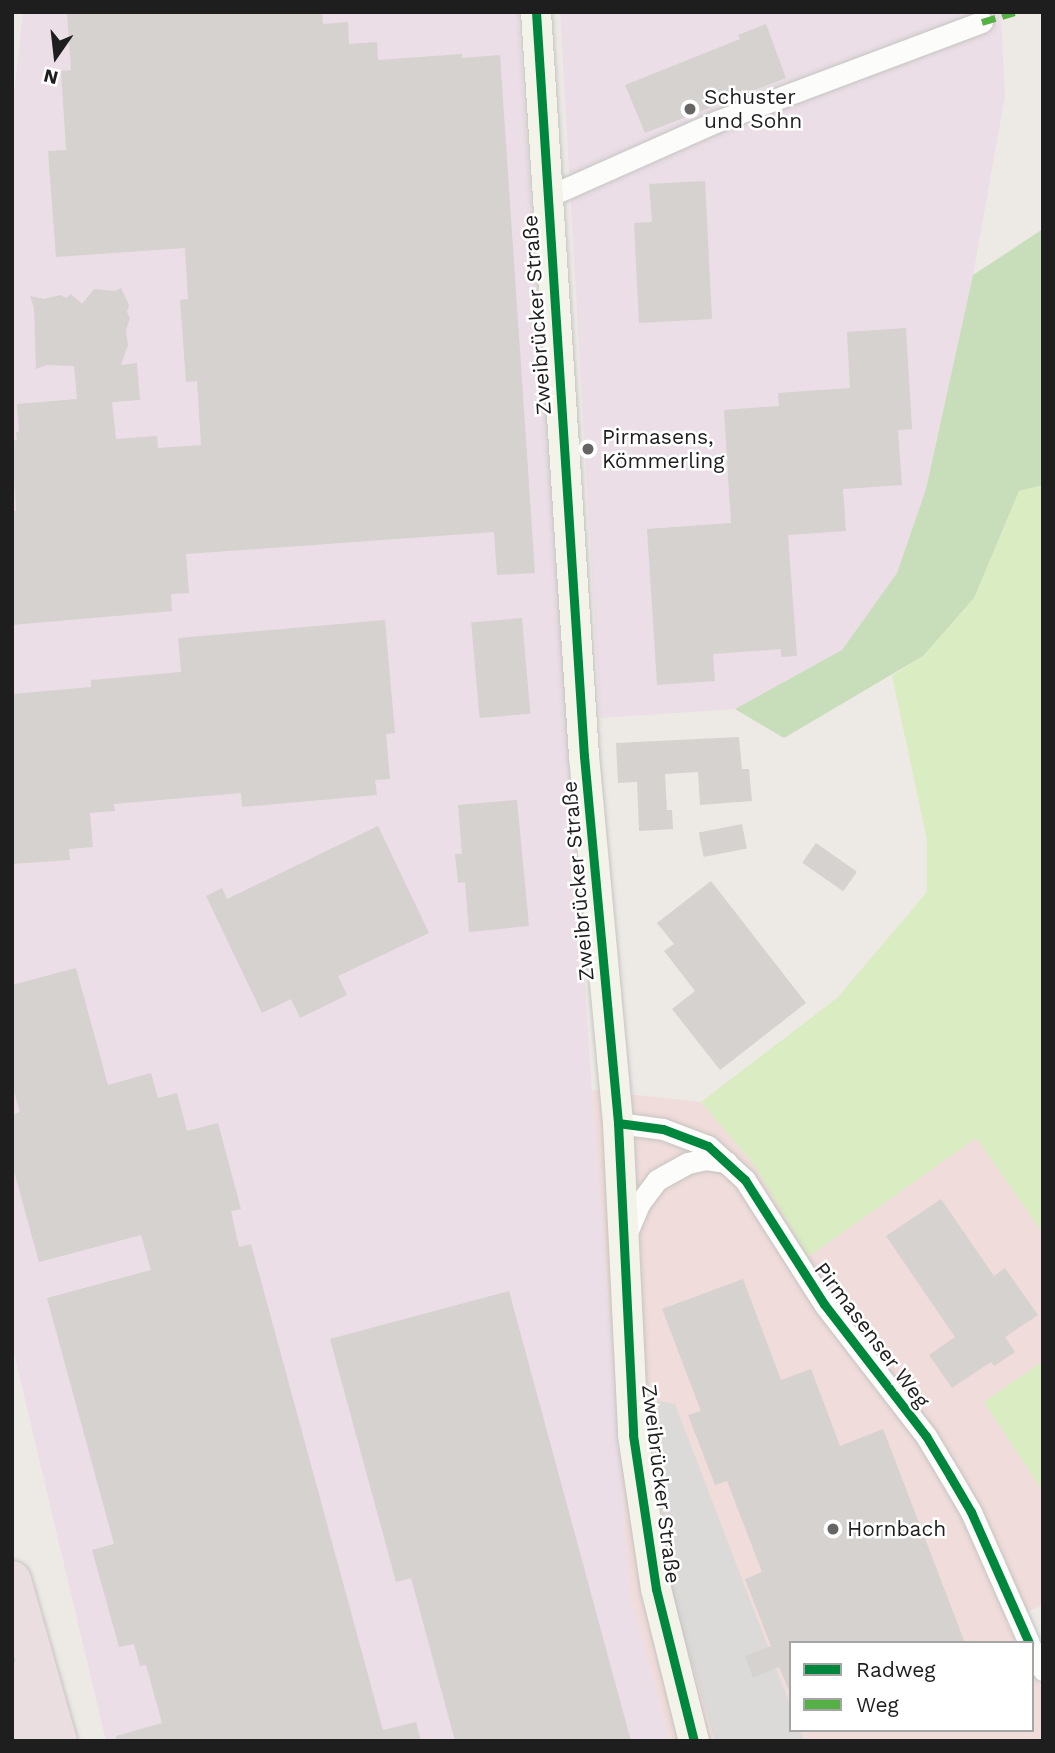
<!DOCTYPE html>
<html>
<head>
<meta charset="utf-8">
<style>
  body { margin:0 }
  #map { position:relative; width:1055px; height:1753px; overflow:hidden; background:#edeae6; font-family:"Work Sans",sans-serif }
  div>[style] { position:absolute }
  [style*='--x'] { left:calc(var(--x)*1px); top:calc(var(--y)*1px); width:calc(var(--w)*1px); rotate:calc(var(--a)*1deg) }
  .commercial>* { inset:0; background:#f0dcda }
  .industrial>* { inset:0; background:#ebdee6 }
  .religious>* { inset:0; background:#dbdad8 }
  .grass>* { inset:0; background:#daecc2 }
  .forest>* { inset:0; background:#c8ddb9 }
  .building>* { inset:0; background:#d5d2cf; transform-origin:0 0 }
  .roads { filter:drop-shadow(0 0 2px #c5c4c2) drop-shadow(0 0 2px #c5c4c2) }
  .street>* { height:21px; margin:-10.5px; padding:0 10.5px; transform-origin:10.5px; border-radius:10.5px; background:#fcfcfb }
  .secondary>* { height:30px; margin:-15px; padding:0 15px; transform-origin:15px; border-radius:15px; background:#f4f3ea }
  .highway>* { height:38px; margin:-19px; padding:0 19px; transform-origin:19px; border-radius:19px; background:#eadee0 }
  .quiet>* { height:7px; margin-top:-3.5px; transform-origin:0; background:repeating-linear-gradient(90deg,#55b145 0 14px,transparent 0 21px) }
  .cycleway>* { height:9px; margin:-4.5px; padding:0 4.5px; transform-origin:4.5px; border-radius:4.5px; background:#00873e }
  .dots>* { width:19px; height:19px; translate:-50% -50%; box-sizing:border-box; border:4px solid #fff; border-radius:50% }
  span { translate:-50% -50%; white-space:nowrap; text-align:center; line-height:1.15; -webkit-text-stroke:5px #fff; paint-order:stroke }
  .poi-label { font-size:21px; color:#1e1e1e }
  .left { translate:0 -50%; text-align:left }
  .street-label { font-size:21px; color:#1e1e1e }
  .frame { position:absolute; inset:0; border:14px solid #1e1e1e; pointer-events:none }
  .legend { position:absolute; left:789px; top:1641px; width:245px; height:91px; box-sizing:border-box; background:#fff; border:2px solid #a5a5a5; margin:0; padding:9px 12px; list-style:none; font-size:21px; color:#1e1e1e }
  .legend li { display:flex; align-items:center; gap:14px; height:35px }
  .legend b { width:35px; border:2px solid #a5a5a5 }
  .north { position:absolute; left:21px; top:21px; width:70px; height:70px; -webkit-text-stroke:5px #fff; paint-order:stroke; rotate:194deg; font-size:19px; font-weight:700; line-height:28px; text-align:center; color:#1e1e1e }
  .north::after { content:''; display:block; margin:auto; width:24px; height:32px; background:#1e1e1e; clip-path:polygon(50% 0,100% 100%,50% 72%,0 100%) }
</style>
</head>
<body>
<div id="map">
  <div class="commercial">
    <div style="clip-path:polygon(592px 1090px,701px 1102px,755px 1166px,808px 1257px,976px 1138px,1043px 1233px,1043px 1361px,984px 1402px,1043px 1492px,1043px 1605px,1006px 1622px,1017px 1643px,791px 1643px,791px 1730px,1032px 1730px,1032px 1672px,1043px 1691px,1043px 1741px,670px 1741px,630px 1596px)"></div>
  </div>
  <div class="industrial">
    <div style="clip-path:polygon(23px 12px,518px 12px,592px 1090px,630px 1596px,670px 1741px,106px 1741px,12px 1345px,12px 111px)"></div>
    <div style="clip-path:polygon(560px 12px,1015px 12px,1001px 18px,1005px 96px,973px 275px,926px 489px,897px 573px,842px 650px,735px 709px,600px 718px)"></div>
  </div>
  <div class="religious">
    <div style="clip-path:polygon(650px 1399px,675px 1404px,791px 1707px,791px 1730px,800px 1730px,804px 1741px,715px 1741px,670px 1590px)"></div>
  </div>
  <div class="grass">
    <div style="clip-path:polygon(1043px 485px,1043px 1233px,976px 1138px,808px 1257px,755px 1166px,701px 1102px,837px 998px,927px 892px,927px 840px,892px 676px,923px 656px,974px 598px,1019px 491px)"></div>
    <div style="clip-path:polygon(1043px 1361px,1043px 1492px,984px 1402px)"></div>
  </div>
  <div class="forest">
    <div style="clip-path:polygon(1043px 229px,1043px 485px,1019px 491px,974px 598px,923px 656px,784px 738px,735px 709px,842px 650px,897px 573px,926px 489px,973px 275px)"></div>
  </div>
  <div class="building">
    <div style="clip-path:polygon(67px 12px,322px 12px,323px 24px,348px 22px,349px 44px,377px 42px,378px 60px,462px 54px,462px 58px,500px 55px,535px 573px,497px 575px,494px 532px,186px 554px,189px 593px,171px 594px,172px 611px,12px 625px,12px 511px,16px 511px,12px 441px,17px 440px,16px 432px,19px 432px,17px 404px,77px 399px,74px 366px,47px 365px,36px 369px,34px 308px,30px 296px,44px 299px,60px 295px,66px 298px,71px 294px,82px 304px,94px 289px,115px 291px,121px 288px,129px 305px,127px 312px,130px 318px,126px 330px,128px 345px,121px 365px,137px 363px,140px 400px,112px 402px,116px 439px,157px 436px,158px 448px,201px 445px,197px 381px,186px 382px,180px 300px,188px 299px,185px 248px,56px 257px,48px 151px,66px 150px,61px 71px,71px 70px)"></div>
    <div style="clip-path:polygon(766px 24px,786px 78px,645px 133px,625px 85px,740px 39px,738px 35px)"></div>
    <div style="clip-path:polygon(705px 181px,712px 319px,639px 323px,634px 223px,652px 222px,649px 184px)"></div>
    <div style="clip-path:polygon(906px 328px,912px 429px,898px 430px,902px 485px,843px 489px,846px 531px,788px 535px,797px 656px,781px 657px,781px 649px,713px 654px,715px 681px,657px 685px,647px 529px,731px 523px,724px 410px,779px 406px,778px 393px,850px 388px,847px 332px)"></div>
    <div style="left:522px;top:618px;width:96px;height:51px;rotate:85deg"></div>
    <div style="clip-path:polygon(385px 620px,395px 733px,386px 734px,390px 779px,375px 780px,377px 795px,242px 807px,241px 793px,114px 804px,115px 811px,90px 813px,93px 847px,69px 849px,70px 860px,12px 864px,12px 694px,91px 687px,91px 680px,181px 672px,178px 638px)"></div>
    <div style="clip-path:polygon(739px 737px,742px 769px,749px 769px,752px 801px,700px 805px,698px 772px,665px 774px,667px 810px,672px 810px,673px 829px,639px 831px,637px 782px,618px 783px,616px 743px)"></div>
    <div style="clip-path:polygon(517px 800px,529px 926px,469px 932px,465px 882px,458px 883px,455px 854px,462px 854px,458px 805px)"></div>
    <div style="left:742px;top:824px;width:25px;height:44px;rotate:79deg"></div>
    <div style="clip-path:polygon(378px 826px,429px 933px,338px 976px,347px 995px,300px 1018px,291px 999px,262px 1013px,206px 896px,222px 888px,227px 899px)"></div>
    <div style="left:816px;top:843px;width:50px;height:24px;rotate:35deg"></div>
    <div style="clip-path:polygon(711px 881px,806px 1003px,720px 1070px,672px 1009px,695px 991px,664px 951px,674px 944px,657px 923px)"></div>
    <div style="clip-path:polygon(76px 968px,108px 1085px,151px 1073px,158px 1098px,177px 1093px,187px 1131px,218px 1123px,241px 1209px,231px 1211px,239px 1247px,251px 1244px,383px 1730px,416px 1722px,421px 1741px,117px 1741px,116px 1736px,162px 1723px,146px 1665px,140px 1666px,134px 1644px,119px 1647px,92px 1550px,114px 1544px,47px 1298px,151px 1270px,141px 1235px,39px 1262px,12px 1164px,12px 1115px,20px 1112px,12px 1085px,12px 985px)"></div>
    <div style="clip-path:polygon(941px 1199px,994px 1276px,1005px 1268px,1038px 1315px,1005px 1337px,1015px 1352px,994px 1366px,991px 1362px,952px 1388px,929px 1355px,955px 1337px,886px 1236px)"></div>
    <div style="clip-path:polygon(743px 1279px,781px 1380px,811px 1369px,840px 1446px,883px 1429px,965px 1643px,791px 1643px,791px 1695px,779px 1667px,753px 1678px,745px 1656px,771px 1646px,745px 1579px,762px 1572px,727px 1481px,715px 1485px,688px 1415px,701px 1411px,662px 1309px)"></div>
    <div style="clip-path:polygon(509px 1291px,631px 1741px,455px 1741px,411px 1578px,396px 1582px,330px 1339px)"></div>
  </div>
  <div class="roads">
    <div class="street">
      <div style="--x:547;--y:197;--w:187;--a:-24"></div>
      <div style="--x:718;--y:121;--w:282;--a:-20.6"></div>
      <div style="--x:618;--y:1123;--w:45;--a:7.6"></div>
      <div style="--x:663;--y:1129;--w:48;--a:20.7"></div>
      <div style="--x:708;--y:1146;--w:50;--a:42.6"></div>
      <div style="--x:745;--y:1180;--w:147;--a:57.5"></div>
      <div style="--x:824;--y:1304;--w:167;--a:52.3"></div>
      <div style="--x:926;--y:1436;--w:47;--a:59"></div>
      <div style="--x:950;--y:1476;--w:42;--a:59.7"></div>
      <div style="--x:971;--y:1512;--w:143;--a:66.1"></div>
      <div style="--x:626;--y:1235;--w:34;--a:-67"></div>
      <div style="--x:639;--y:1204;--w:30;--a:-53"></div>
      <div style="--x:657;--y:1180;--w:35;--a:-29"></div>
      <div style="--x:688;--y:1163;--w:17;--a:-13"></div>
      <div style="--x:705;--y:1159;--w:22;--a:8"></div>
      <div style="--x:1032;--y:1649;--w:24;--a:62"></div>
    </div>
    <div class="secondary">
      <div style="--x:536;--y:12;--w:746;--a:86.31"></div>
      <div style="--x:584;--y:756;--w:369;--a:84.7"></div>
      <div style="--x:618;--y:1123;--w:312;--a:87.2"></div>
      <div style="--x:633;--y:1435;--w:156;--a:81.5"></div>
      <div style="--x:656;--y:1589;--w:157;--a:76"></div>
    </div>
    <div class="highway">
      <div style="--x:12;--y:1580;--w:167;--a:74.1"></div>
      <div style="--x:12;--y:1680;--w:63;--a:74.4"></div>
    </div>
  </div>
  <div class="quiet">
    <div style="--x:982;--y:22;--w:34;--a:-17"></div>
  </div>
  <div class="cycleway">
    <div style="--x:536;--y:12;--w:746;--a:86.31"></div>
    <div style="--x:584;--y:756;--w:369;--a:84.7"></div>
    <div style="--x:618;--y:1123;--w:312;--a:87.2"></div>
    <div style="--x:633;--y:1435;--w:156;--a:81.5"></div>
    <div style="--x:656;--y:1589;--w:157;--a:76"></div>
    <div style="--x:618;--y:1123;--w:45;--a:7.6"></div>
    <div style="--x:663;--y:1129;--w:48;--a:20.7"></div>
    <div style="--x:708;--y:1146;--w:50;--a:42.6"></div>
    <div style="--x:745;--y:1180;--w:147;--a:57.5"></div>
    <div style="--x:824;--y:1304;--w:167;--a:52.3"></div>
    <div style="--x:926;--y:1436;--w:47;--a:59"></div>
    <div style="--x:950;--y:1476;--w:42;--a:59.7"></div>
    <div style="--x:971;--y:1512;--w:143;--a:66.1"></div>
  </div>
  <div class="dots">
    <div style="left:690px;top:109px;background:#666564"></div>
    <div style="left:588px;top:449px;background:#666564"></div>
    <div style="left:833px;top:1529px;background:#666564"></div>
  </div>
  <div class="poi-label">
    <span class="left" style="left:704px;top:109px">Schuster<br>und Sohn</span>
    <span class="left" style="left:602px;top:449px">Pirmasens,<br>Kömmerling</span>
    <span class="left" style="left:847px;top:1529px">Hornbach</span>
  </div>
  <div class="street-label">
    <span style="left:537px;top:315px;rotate:-94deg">Zweibrücker Straße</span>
    <span style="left:578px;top:881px;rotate:-95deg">Zweibrücker Straße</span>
    <span style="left:872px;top:1335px;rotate:53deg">Pirmasenser Weg</span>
    <span style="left:661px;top:1484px;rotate:83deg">Zweibrücker Straße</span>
  </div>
  <div class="frame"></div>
  <ul class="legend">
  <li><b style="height:9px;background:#00873e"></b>Radweg</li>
  <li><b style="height:9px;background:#55b145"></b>Weg</li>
  </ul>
  <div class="north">N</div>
</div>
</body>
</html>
